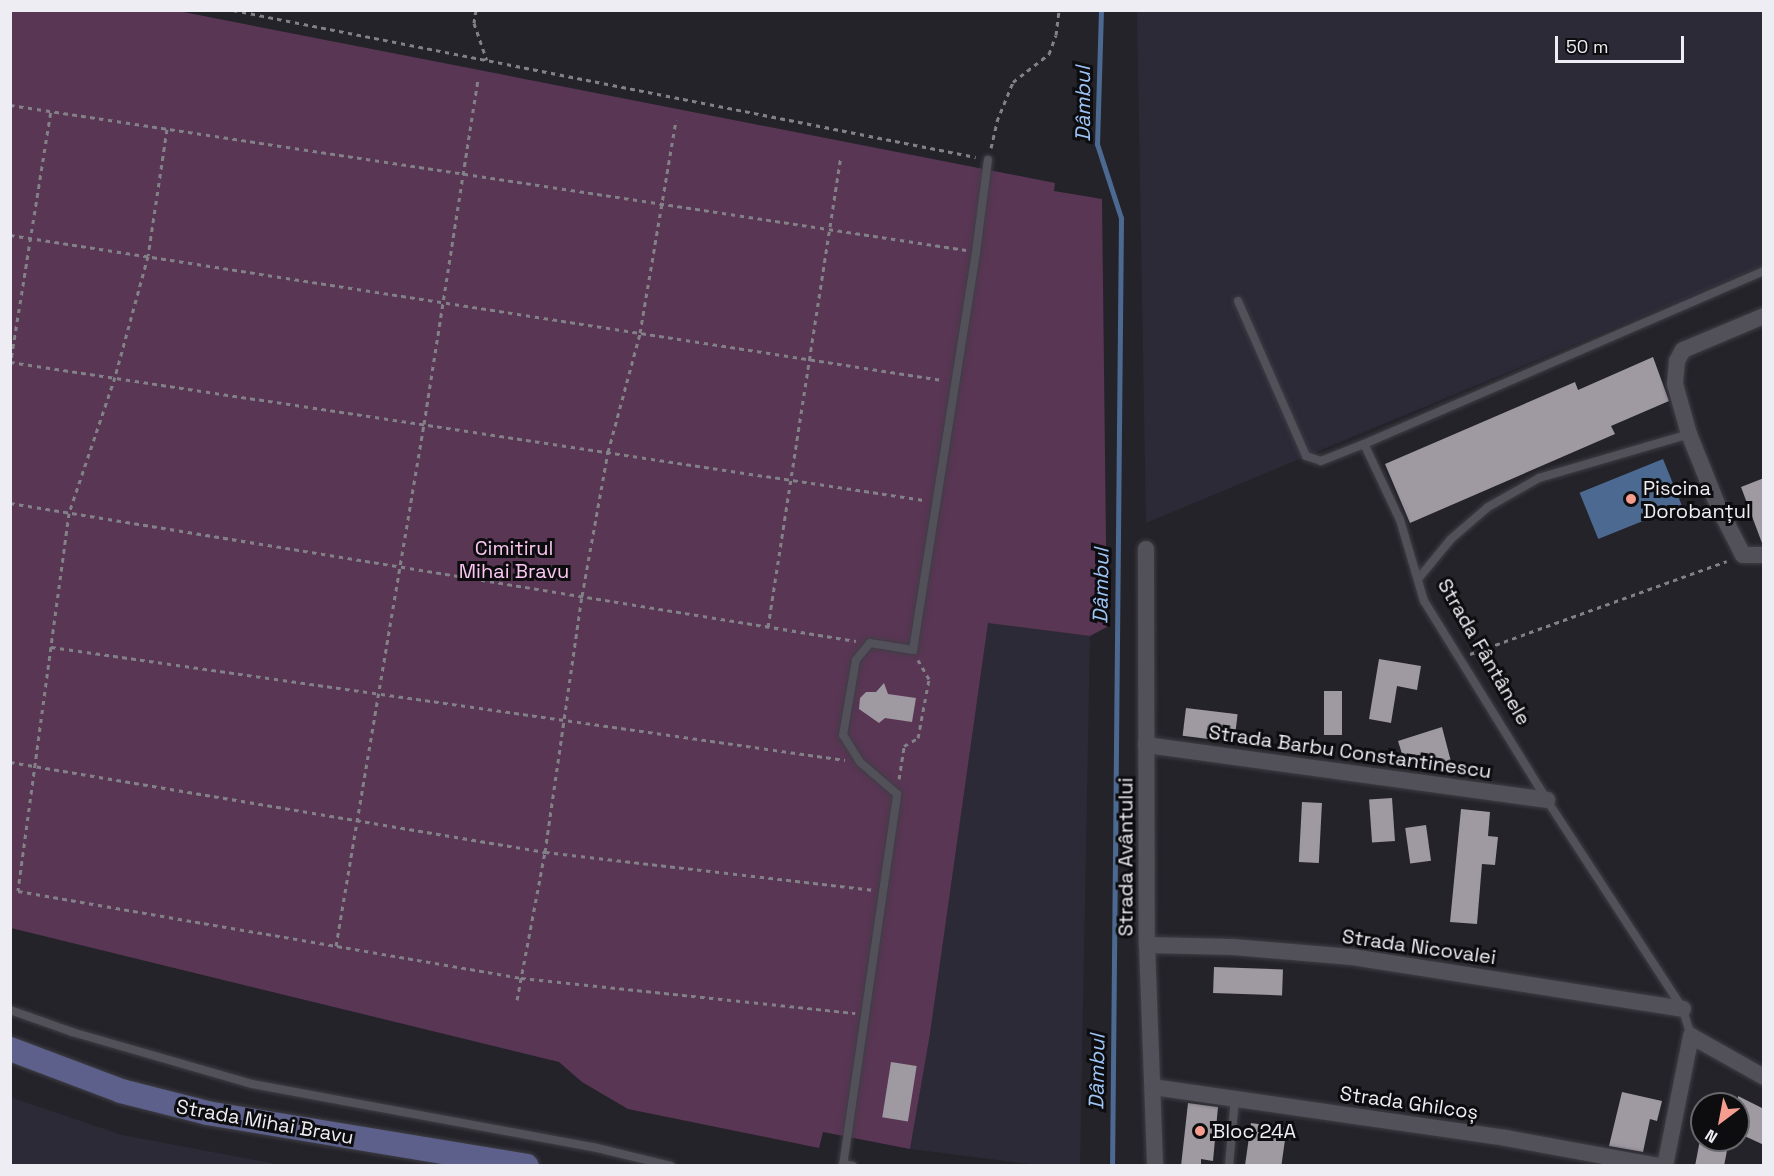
<!DOCTYPE html>
<html>
<head>
<meta charset="utf-8">
<style>
  body { margin:0 }
  #map { position:relative; width:1774px; height:1176px; overflow:hidden; background:#24232a; font-family:"Space Grotesk",sans-serif }
  div>[style] { position:absolute }
  [style*='--x'] { left:calc(var(--x)*1px); top:calc(var(--y)*1px); width:calc(var(--w)*1px); rotate:calc(var(--a)*1deg) }
  .built>* { inset:0; background:#2c2a37 }
  .green>* { inset:0; background:#593654 }
  .water>* { inset:0; background:#4c6a91; transform-origin:0 0 }
  .stream>* { height:5px; margin:-2.5px; padding:0 2.5px; transform-origin:2.5px; border-radius:2.5px; background:#4c6a91 }
  .building>* { inset:0; background:#9f99a2; transform-origin:0 0 }
  .path>* { height:3px; margin-top:-1.5px; transform-origin:0; background:repeating-linear-gradient(90deg,#828187 0 4.5px,transparent 0 9px) }
  .roads { filter:drop-shadow(0 0 2px #3e3e44) drop-shadow(0 0 2px #3e3e44) }
  .lane>* { height:8px; margin:-4px; padding:0 4px; transform-origin:4px; border-radius:4px; background:#52515a }
  .street>* { height:16px; margin:-8px; padding:0 8px; transform-origin:8px; border-radius:8px; background:#52515a }
  .secondary>* { height:24px; margin:-12px; padding:0 12px; transform-origin:12px; border-radius:12px; background:#5c608b }
  .dots>* { width:16px; height:16px; translate:-50% -50%; box-sizing:border-box; border:3px solid #0d0d10; border-radius:50% }
  span { translate:-50% -50%; white-space:nowrap; text-align:center; line-height:1.15; -webkit-text-stroke:6px #0d0d10; paint-order:stroke }
  .poi-label { font-size:20px; color:#eeedf3 }
  .left { translate:0 -50%; text-align:left }
  .park-label { font-size:20px; color:#fbc7f2 }
  .street-label { font-size:20px; color:#eeedf3 }
  .water-label { font-size:21px; color:#9dc4f5; font-style:italic }
  .frame { position:absolute; inset:0; border:12px solid #eeedf3; pointer-events:none }
  .north { position:absolute; left:1690px; top:1092px; width:60px; height:60px; box-sizing:border-box; background:#0d0d10; border:2px solid #67676b; border-radius:50%; rotate:212deg; font-size:16px; font-weight:700; line-height:24px; text-align:center; color:#eeedf3 }
  .north::after { content:''; display:block; margin:auto; width:21px; height:27px; background:#f59d8e; clip-path:polygon(50% 0,100% 100%,50% 72%,0 100%) }
  .scale { position:absolute; left:1555px; top:36px; width:129px; height:27px; box-sizing:border-box; border:3px solid #eeedf3; border-top:0; padding-left:8px; font-size:18px; line-height:21px; white-space:nowrap; color:#eeedf3; -webkit-text-stroke:4px #0d0d10; paint-order:stroke }
</style>
</head>
<body>
<div id="map">
  <div class="built">
    <div style="clip-path:polygon(1137px 11px,1763px 11px,1763px 266px,1146px 523px)"></div>
    <div style="clip-path:polygon(988px 622px,1090px 636px,1080px 1165px,1037px 1165px,910px 1149px,930px 1034px)"></div>
    <div style="clip-path:polygon(10px 1097px,122px 1135px,282px 1165px,11px 1165px)"></div>
  </div>
  <div class="green">
    <div style="clip-path:polygon(11px 11px,178px 11px,1055px 183px,1054px 191px,1102px 199px,1107px 627px,1090px 636px,988px 623px,930px 1034px,910px 1149px,823px 1132px,819px 1148px,628px 1109px,582px 1082px,559px 1062px,11px 928px)"></div>
  </div>
  <div class="water">
    <div style="left:1663px;top:459px;width:50px;height:90px;rotate:68deg"></div>
  </div>
  <div class="stream">
    <div style="--x:1101;--y:10;--w:134;--a:91.7"></div>
    <div style="--x:1097;--y:144;--w:78;--a:72"></div>
    <div style="--x:1121;--y:218;--w:948;--a:90.54"></div>
  </div>
  <div class="building">
    <div style="clip-path:polygon(1653px 357px,1669px 401px,1611px 426px,1615px 434px,1410px 523px,1385px 464px,1575px 382px,1578px 390px)"></div>
    <div style="clip-path:polygon(1764px 478px,1764px 543px,1762px 543px,1741px 487px)"></div>
    <div style="clip-path:polygon(1379px 659px,1421px 666px,1417px 690px,1397px 686px,1391px 723px,1369px 719px)"></div>
    <div style="clip-path:polygon(884px 683px,888px 694px,916px 698px,912px 722px,885px 718px,879px 723px,859px 709px,860px 698px,866px 692px,876px 692px)"></div>
    <div style="left:1324px;top:691px;width:18px;height:44px"></div>
    <div style="left:1186px;top:708px;width:52px;height:28px;rotate:7deg"></div>
    <div style="clip-path:polygon(1442px 727px,1454px 773px,1436px 774px,1433px 762px,1407px 770px,1398px 741px)"></div>
    <div style="left:1392px;top:798px;width:43px;height:23px;rotate:86deg"></div>
    <div style="left:1302px;top:802px;width:20px;height:60px;rotate:3deg"></div>
    <div style="clip-path:polygon(1461px 809px,1490px 812px,1488px 836px,1498px 837px,1495px 865px,1482px 864px,1477px 924px,1450px 922px)"></div>
    <div style="left:1426px;top:825px;width:36px;height:21px;rotate:82deg"></div>
    <div style="left:1214px;top:967px;width:69px;height:26px;rotate:2deg"></div>
    <div style="left:891px;top:1062px;width:26px;height:56px;rotate:9deg"></div>
    <div style="clip-path:polygon(1622px 1092px,1662px 1101px,1657px 1121px,1650px 1119px,1643px 1152px,1609px 1146px)"></div>
    <div style="clip-path:polygon(1738px 1096px,1764px 1109px,1764px 1145px,1738px 1133px)"></div>
    <div style="clip-path:polygon(1188px 1103px,1218px 1107px,1213px 1161px,1201px 1159px,1201px 1166px,1181px 1166px)"></div>
    <div style="left:1251px;top:1123px;width:36px;height:43px;rotate:8deg"></div>
    <div style="clip-path:polygon(1700px 1140px,1729px 1140px,1724px 1166px,1695px 1166px)"></div>
  </div>
  <div class="path">
    <div style="--x:233;--y:10;--w:757;--a:11.19"></div>
    <div style="--x:476;--y:10;--w:13;--a:99"></div>
    <div style="--x:474;--y:23;--w:39;--a:71"></div>
    <div style="--x:10;--y:105;--w:967;--a:8.62"></div>
    <div style="--x:167;--y:129;--w:128;--a:98.5"></div>
    <div style="--x:148;--y:256;--w:125;--a:105.3"></div>
    <div style="--x:115;--y:377;--w:144;--a:108.7"></div>
    <div style="--x:69;--y:513;--w:381;--a:97.7"></div>
    <div style="--x:18;--y:891;--w:510;--a:9.81"></div>
    <div style="--x:521;--y:978;--w:336;--a:6"></div>
    <div style="--x:991;--y:148;--w:28;--a:-77"></div>
    <div style="--x:997;--y:121;--w:42;--a:-67.7"></div>
    <div style="--x:1013;--y:82;--w:46;--a:-37.9"></div>
    <div style="--x:1049;--y:54;--w:20;--a:-70"></div>
    <div style="--x:1056;--y:35;--w:25;--a:-83"></div>
    <div style="--x:10;--y:235;--w:943;--a:8.84"></div>
    <div style="--x:10;--y:362;--w:924;--a:8.59"></div>
    <div style="--x:10;--y:366;--w:258;--a:-80.9"></div>
    <div style="--x:10;--y:503;--w:857;--a:9.26"></div>
    <div style="--x:768;--y:627;--w:475;--a:-81.2"></div>
    <div style="--x:51;--y:647;--w:802;--a:8.1"></div>
    <div style="--x:1470;--y:654;--w:273;--a:-19.9"></div>
    <div style="--x:10;--y:762;--w:543;--a:9.55"></div>
    <div style="--x:545;--y:852;--w:329;--a:6.6"></div>
    <div style="--x:899;--y:779;--w:33;--a:-81"></div>
    <div style="--x:904;--y:746;--w:16;--a:-30"></div>
    <div style="--x:918;--y:738;--w:60;--a:-79.4"></div>
    <div style="--x:929;--y:679;--w:22;--a:-120"></div>
    <div style="--x:336;--y:946;--w:529;--a:-80.43"></div>
    <div style="--x:424;--y:424;--w:347;--a:-81.1"></div>
    <div style="--x:517;--y:1000;--w:151;--a:-79.3"></div>
    <div style="--x:545;--y:852;--w:259;--a:-81.8"></div>
    <div style="--x:582;--y:596;--w:146;--a:-79.8"></div>
    <div style="--x:608;--y:452;--w:123;--a:-74.9"></div>
    <div style="--x:640;--y:333;--w:216;--a:-80.4"></div>
  </div>
  <div class="roads">
    <div class="lane">
      <div style="--x:1238;--y:301;--w:169;--a:66.3"></div>
      <div style="--x:1306;--y:456;--w:16;--a:18"></div>
      <div style="--x:1321;--y:461;--w:46;--a:-21.6"></div>
      <div style="--x:1418;--y:579;--w:52;--a:-50.5"></div>
      <div style="--x:1451;--y:539;--w:49;--a:-40.9"></div>
      <div style="--x:1488;--y:507;--w:59;--a:-29.6"></div>
      <div style="--x:1539;--y:478;--w:156;--a:-16.3"></div>
      <div style="--x:10;--y:1010;--w:66;--a:19.5"></div>
      <div style="--x:72;--y:1032;--w:187;--a:16.1"></div>
      <div style="--x:252;--y:1084;--w:347;--a:10.5"></div>
      <div style="--x:593;--y:1147;--w:80;--a:13.7"></div>
      <div style="--x:1691;--y:1036;--w:28;--a:-107"></div>
      <div style="--x:1683;--y:1009;--w:249;--a:-123.1"></div>
      <div style="--x:1547;--y:800;--w:234;--a:-121.7"></div>
      <div style="--x:1424;--y:601;--w:84;--a:-106.5"></div>
      <div style="--x:1400;--y:520;--w:84;--a:-115.3"></div>
      <div style="--x:1364;--y:444;--w:436;--a:-23.4"></div>
      <div style="--x:843;--y:1164;--w:10;--a:11"></div>
      <div style="--x:843;--y:1166;--w:376;--a:-81.7"></div>
      <div style="--x:897;--y:794;--w:49;--a:-139.1"></div>
      <div style="--x:860;--y:762;--w:32;--a:-122"></div>
      <div style="--x:843;--y:735;--w:76;--a:-80.2"></div>
      <div style="--x:856;--y:660;--w:22;--a:-51"></div>
      <div style="--x:870;--y:643;--w:44;--a:9.2"></div>
      <div style="--x:913;--y:650;--w:403;--a:-81"></div>
      <div style="--x:976;--y:252;--w:93;--a:-82.6"></div>
      <div style="--x:1229;--y:1166;--w:68;--a:-85"></div>
    </div>
    <div class="street">
      <div style="--x:1764;--y:316;--w:88;--a:157.2"></div>
      <div style="--x:1683;--y:350;--w:13;--a:119"></div>
      <div style="--x:1677;--y:361;--w:23;--a:95"></div>
      <div style="--x:1675;--y:384;--w:52;--a:74.4"></div>
      <div style="--x:1689;--y:434;--w:78;--a:68.1"></div>
      <div style="--x:1718;--y:506;--w:55;--a:63"></div>
      <div style="--x:1743;--y:555;--w:21;--a:0"></div>
      <div style="--x:1146;--y:549;--w:396;--a:89.9"></div>
      <div style="--x:1147;--y:945;--w:221;--a:87.9"></div>
      <div style="--x:1146;--y:745;--w:405;--a:7.8"></div>
      <div style="--x:1147;--y:945;--w:86;--a:1.3"></div>
      <div style="--x:1233;--y:947;--w:119;--a:4.8"></div>
      <div style="--x:1352;--y:957;--w:335;--a:8.9"></div>
      <div style="--x:1153;--y:1087;--w:357;--a:8.2"></div>
      <div style="--x:1506;--y:1138;--w:156;--a:10.4"></div>
      <div style="--x:1665;--y:1166;--w:133;--a:-78.7"></div>
      <div style="--x:1691;--y:1036;--w:84;--a:29.3"></div>
    </div>
    <div class="secondary">
      <div style="--x:10;--y:1049;--w:119;--a:20.7"></div>
      <div style="--x:121;--y:1091;--w:89;--a:14.3"></div>
      <div style="--x:207;--y:1113;--w:324;--a:9.4"></div>
    </div>
  </div>
  <div class="dots">
    <div style="left:1631px;top:499px;background:#f59d8e"></div>
    <div style="left:1200px;top:1131px;background:#f59d8e"></div>
  </div>
  <div class="poi-label">
    <span class="left" style="left:1643px;top:500px">Piscina<br>Dorobanțul</span>
    <span class="left" style="left:1212px;top:1131px">Bloc 24A</span>
  </div>
  <div class="park-label">
    <span style="left:514px;top:560px">Cimitirul<br>Mihai Bravu</span>
  </div>
  <div class="street-label">
    <span style="left:1484px;top:652px;rotate:60deg">Strada Fântânele</span>
    <span style="left:1350px;top:752px;rotate:8deg">Strada Barbu Constantinescu</span>
    <span style="left:1126px;top:857px;rotate:-90deg">Strada Avântului</span>
    <span style="left:1419px;top:947px;rotate:8deg">Strada Nicovalei</span>
    <span style="left:1409px;top:1103px;rotate:8deg">Strada Ghilcoș</span>
    <span style="left:265px;top:1122px;rotate:10deg">Strada Mihai Bravu</span>
  </div>
  <div class="water-label">
    <span style="left:1083px;top:104px;rotate:-90deg">Dâmbul</span>
    <span style="left:1101px;top:586px;rotate:-89deg">Dâmbul</span>
    <span style="left:1097px;top:1072px;rotate:-89deg">Dâmbul</span>
  </div>
  <div class="frame"></div>
  <div class="north">N</div>
  <div class="scale">50 m</div>
</div>
</body>
</html>
